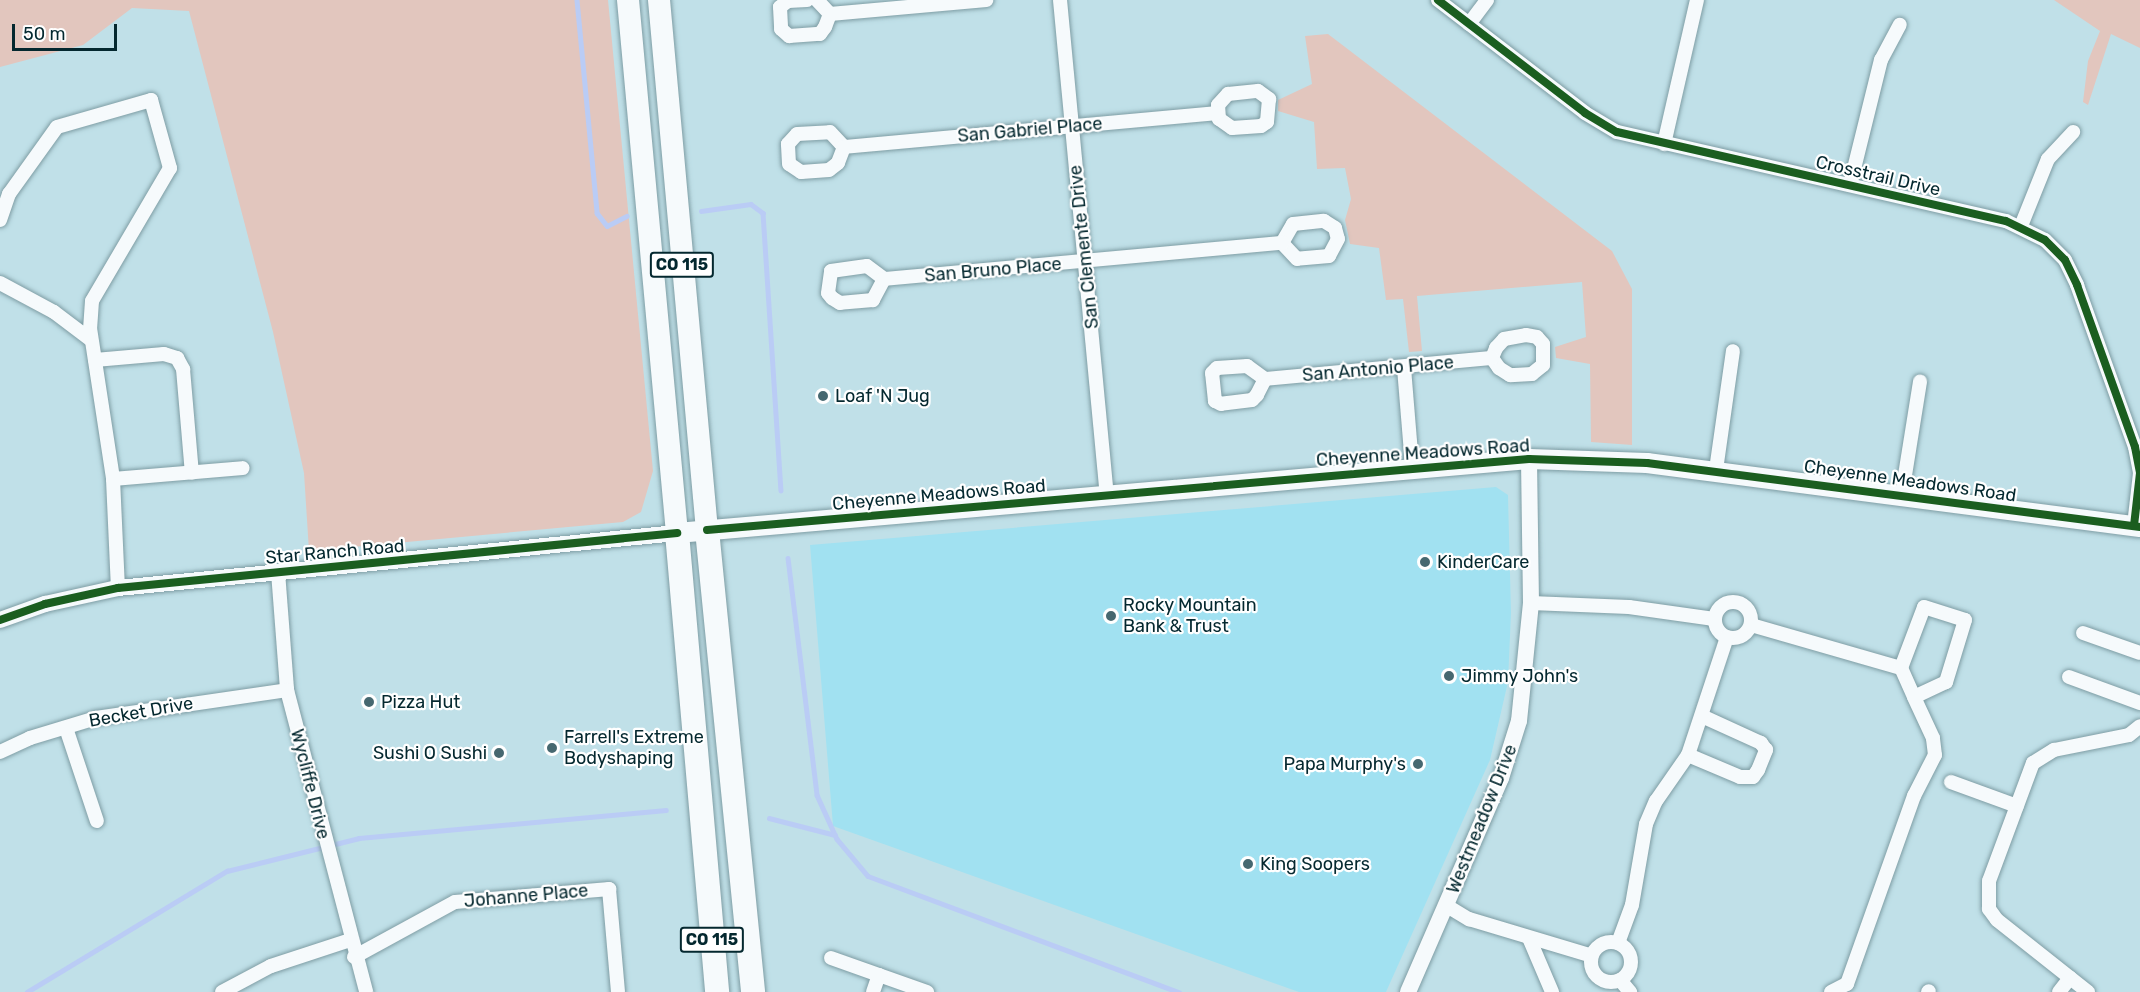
<!DOCTYPE html>
<html>
<head>
<meta charset="utf-8">
<style>
  body { margin:0 }
  #map { position:relative; width:2140px; height:992px; overflow:hidden; background:#c0e0e8; font-family:Rubik,sans-serif }
  div>[style] { position:absolute }
  [style*='--x'] { left:calc(var(--x)*1px); top:calc(var(--y)*1px); width:calc(var(--w)*1px); rotate:calc(var(--a)*1deg) }
  .built>* { inset:0; background:#a1e1f1 }
  .green>* { inset:0; background:#e2c6be }
  .stream>* { height:4.5px; margin:-2.25px; padding:0 2.25px; transform-origin:2.25px; border-radius:2.25px; background:#baccf5 }
  .roads { filter:drop-shadow(0 0 2px #7e9da4) drop-shadow(0 0 2px #7e9da4) }
  .minor>* { height:14px; margin:-7px; padding:0 7px; transform-origin:7px; border-radius:7px; background:#f6fafc }
  .minor>.ring { margin:-7px; padding:0; box-sizing:content-box; background:none; border:14px solid #f6fafc; border-radius:50% }
  .tertiary>* { height:16px; margin:-8px; padding:0 8px; transform-origin:8px; border-radius:8px; background:#f6fafc }
  .secondary>* { height:20px; margin:-10px; padding:0 10px; transform-origin:10px; border-radius:10px; background:#f6fafc }
  .trunk>* { height:22px; margin:-11px; padding:0 11px; transform-origin:11px; border-radius:11px; background:#f6fafc }
  .motorway>* { height:24px; margin:-12px; padding:0 12px; transform-origin:12px; border-radius:12px; background:#f6fafc }
  .cycleway>* { height:8px; margin:-4px; padding:0 4px; transform-origin:4px; border-radius:4px; background:#1b5e20 }
  .dots>* { width:16px; height:16px; translate:-50% -50%; box-sizing:border-box; border:3px solid #fff; border-radius:50% }
  span { translate:-50% -50%; white-space:nowrap; text-align:center; line-height:1.15; -webkit-text-stroke:4.5px #fff; paint-order:stroke }
  .shield-label span { padding:2px 4px; background:#fff; border:2px solid; border-radius:4px; -webkit-text-stroke-width:0 }
  .shield-label { font-size:16px; color:#04282f; font-weight:700 }
  .street-label { font-size:18px; color:#04282f }
  .poi-label { font-size:18px; color:#04282f }
  .left { translate:0 -50%; text-align:left }
  .right { translate:-100% -50%; text-align:right }
  .scale { position:absolute; left:12px; top:24px; width:105px; height:27px; box-sizing:border-box; border:3px solid #04282f; border-top:0; padding-left:8px; font-size:18px; line-height:21px; white-space:nowrap; color:#04282f; -webkit-text-stroke:4px #fff; paint-order:stroke }
</style>
</head>
<body>
<div id="map">
  <div class="built">
    <div style="clip-path:polygon(1496px 487px,1508px 495px,1511px 613px,1508px 682px,1490px 760px,1386px 992px,1299px 992px,833px 826px,810px 545px)"></div>
  </div>
  <div class="green">
    <div style="clip-path:polygon(0 0,608px 0,653px 471px,641px 512px,623px 522px,309px 551px,304px 473px,273px 332px,189px 11px,132px 8px,83px 45px,0 67px)"></div>
    <div style="clip-path:polygon(2054px 0,2140px 0,2140px 48px,2111px 34px,2088px 105px,2083px 102px,2088px 61px,2100px 31px)"></div>
    <div style="clip-path:polygon(1328px 34px,1612px 251px,1632px 289px,1632px 445px,1591px 442px,1590px 364px,1556px 358px,1555px 347px,1586px 337px,1582px 282px,1417px 296px,1422px 351px,1409px 352px,1403px 299px,1386px 300px,1379px 248px,1350px 244px,1345px 220px,1351px 199px,1345px 168px,1317px 169px,1314px 122px,1278px 111px,1278px 100px,1312px 84px,1305px 36px)"></div>
  </div>
  <div class="stream">
    <div style="--x:577;--y:0;--w:214;--a:84.6"></div>
    <div style="--x:597;--y:213;--w:16;--a:52"></div>
    <div style="--x:607;--y:226;--w:22;--a:-27"></div>
    <div style="--x:701;--y:211;--w:50;--a:-8"></div>
    <div style="--x:751;--y:204;--w:15;--a:37"></div>
    <div style="--x:763;--y:213;--w:278;--a:86.3"></div>
    <div style="--x:788;--y:558;--w:239;--a:83"></div>
    <div style="--x:817;--y:795;--w:48;--a:65.6"></div>
    <div style="--x:837;--y:839;--w:48;--a:50"></div>
    <div style="--x:868;--y:876;--w:332;--a:20.5"></div>
    <div style="--x:769;--y:818;--w:68;--a:14.4"></div>
    <div style="--x:27;--y:992;--w:234;--a:-31.2"></div>
    <div style="--x:227;--y:871;--w:136;--a:-14"></div>
    <div style="--x:359;--y:838;--w:308;--a:-5.2"></div>
  </div>
  <div class="roads">
    <div class="minor">
      <div style="--x:807;--y:0;--w:19;--a:177"></div>
      <div style="--x:788;--y:1;--w:10;--a:143"></div>
      <div style="--x:780;--y:7;--w:22;--a:87"></div>
      <div style="--x:781;--y:29;--w:11;--a:41"></div>
      <div style="--x:789;--y:36;--w:31;--a:-4"></div>
      <div style="--x:820;--y:34;--w:9;--a:-54"></div>
      <div style="--x:825;--y:27;--w:14;--a:-69"></div>
      <div style="--x:830;--y:14;--w:19;--a:-133"></div>
      <div style="--x:1060;--y:0;--w:496;--a:84.6"></div>
      <div style="--x:1438;--y:0;--w:185;--a:37.5"></div>
      <div style="--x:1585;--y:113;--w:37;--a:31"></div>
      <div style="--x:1617;--y:132;--w:399;--a:12.9"></div>
      <div style="--x:2006;--y:221;--w:43;--a:26"></div>
      <div style="--x:2045;--y:240;--w:28;--a:45"></div>
      <div style="--x:2065;--y:260;--w:28;--a:64"></div>
      <div style="--x:2077;--y:285;--w:172;--a:70.3"></div>
      <div style="--x:2135;--y:447;--w:26;--a:79"></div>
      <div style="--x:2140;--y:473;--w:53;--a:96.5"></div>
      <div style="--x:830;--y:14;--w:157;--a:-5.1"></div>
      <div style="--x:1469;--y:24;--w:30;--a:-53"></div>
      <div style="--x:1258;--y:91;--w:14;--a:36"></div>
      <div style="--x:1269;--y:99;--w:23;--a:95"></div>
      <div style="--x:1267;--y:122;--w:7;--a:146"></div>
      <div style="--x:1261;--y:126;--w:29;--a:176"></div>
      <div style="--x:1232;--y:128;--w:16;--a:-145"></div>
      <div style="--x:1219;--y:119;--w:14;--a:-94"></div>
      <div style="--x:1218;--y:105;--w:15;--a:-48"></div>
      <div style="--x:1228;--y:94;--w:30;--a:-6"></div>
      <div style="--x:830;--y:132;--w:21;--a:47"></div>
      <div style="--x:844;--y:147;--w:17;--a:111"></div>
      <div style="--x:838;--y:163;--w:11;--a:142"></div>
      <div style="--x:829;--y:170;--w:28;--a:176"></div>
      <div style="--x:801;--y:172;--w:14;--a:-146"></div>
      <div style="--x:789;--y:164;--w:20;--a:-93"></div>
      <div style="--x:788;--y:144;--w:13;--a:-48"></div>
      <div style="--x:797;--y:134;--w:33;--a:-3"></div>
      <div style="--x:1664;--y:144;--w:148;--a:-77.1"></div>
      <div style="--x:844;--y:147;--w:374;--a:-5.2"></div>
      <div style="--x:1850;--y:185;--w:129;--a:-76.1"></div>
      <div style="--x:1881;--y:60;--w:40;--a:-62"></div>
      <div style="--x:0;--y:220;--w:28;--a:-71"></div>
      <div style="--x:9;--y:194;--w:82;--a:-54.4"></div>
      <div style="--x:57;--y:127;--w:98;--a:-16"></div>
      <div style="--x:151;--y:100;--w:71;--a:74.4"></div>
      <div style="--x:170;--y:168;--w:154;--a:120.4"></div>
      <div style="--x:92;--y:301;--w:27;--a:94"></div>
      <div style="--x:90;--y:328;--w:153;--a:81.3"></div>
      <div style="--x:113;--y:479;--w:109;--a:87.4"></div>
      <div style="--x:1324;--y:221;--w:13;--a:32"></div>
      <div style="--x:1335;--y:228;--w:11;--a:75"></div>
      <div style="--x:1338;--y:239;--w:19;--a:118"></div>
      <div style="--x:1329;--y:256;--w:32;--a:175"></div>
      <div style="--x:1297;--y:259;--w:22;--a:-133"></div>
      <div style="--x:1282;--y:243;--w:22;--a:-60"></div>
      <div style="--x:1293;--y:224;--w:31;--a:-6"></div>
      <div style="--x:2021;--y:226;--w:72;--a:-68.1"></div>
      <div style="--x:2048;--y:159;--w:37;--a:-47"></div>
      <div style="--x:867;--y:266;--w:21;--a:37"></div>
      <div style="--x:884;--y:279;--w:24;--a:118"></div>
      <div style="--x:873;--y:300;--w:33;--a:175"></div>
      <div style="--x:840;--y:303;--w:9;--a:-148"></div>
      <div style="--x:832;--y:298;--w:6;--a:-129"></div>
      <div style="--x:828;--y:293;--w:22;--a:-82"></div>
      <div style="--x:831;--y:271;--w:36;--a:-8"></div>
      <div style="--x:884;--y:279;--w:400;--a:-5.2"></div>
      <div style="--x:0;--y:283;--w:61;--a:28.2"></div>
      <div style="--x:54;--y:312;--w:46;--a:37.1"></div>
      <div style="--x:1526;--y:335;--w:11;--a:10"></div>
      <div style="--x:1537;--y:337;--w:9;--a:49"></div>
      <div style="--x:1543;--y:344;--w:21;--a:90"></div>
      <div style="--x:1543;--y:365;--w:14;--a:141"></div>
      <div style="--x:1532;--y:374;--w:22;--a:177"></div>
      <div style="--x:1510;--y:375;--w:13;--a:-148"></div>
      <div style="--x:1499;--y:368;--w:12;--a:-125"></div>
      <div style="--x:1492;--y:358;--w:11;--a:-68"></div>
      <div style="--x:1496;--y:348;--w:12;--a:-48"></div>
      <div style="--x:1504;--y:339;--w:22;--a:-10"></div>
      <div style="--x:95;--y:360;--w:69;--a:-5"></div>
      <div style="--x:164;--y:354;--w:14;--a:17"></div>
      <div style="--x:177;--y:358;--w:13;--a:61"></div>
      <div style="--x:183;--y:369;--w:104;--a:85.1"></div>
      <div style="--x:1247;--y:366;--w:22;--a:36"></div>
      <div style="--x:1265;--y:379;--w:18;--a:117"></div>
      <div style="--x:1257;--y:395;--w:7;--a:135"></div>
      <div style="--x:1252;--y:400;--w:31;--a:173"></div>
      <div style="--x:1221;--y:404;--w:7;--a:-153"></div>
      <div style="--x:1215;--y:401;--w:28;--a:-96"></div>
      <div style="--x:1212;--y:373;--w:7;--a:-45"></div>
      <div style="--x:1217;--y:368;--w:30;--a:-4"></div>
      <div style="--x:1404;--y:368;--w:98;--a:85.3"></div>
      <div style="--x:1265;--y:379;--w:228;--a:-5.3"></div>
      <div style="--x:1716;--y:470;--w:120;--a:-81.9"></div>
      <div style="--x:113;--y:479;--w:130;--a:-4.8"></div>
      <div style="--x:1902;--y:494;--w:114;--a:-80.9"></div>
      <div style="--x:278;--y:572;--w:118;--a:85.6"></div>
      <div style="--x:287;--y:690;--w:312;--a:75.3"></div>
      <div class="ring" style="left:1715px;top:602px;width:22px;height:22px"></div>
      <div style="--x:1531;--y:603;--w:98;--a:2.3"></div>
      <div style="--x:1629;--y:607;--w:86;--a:8"></div>
      <div style="--x:1751;--y:625;--w:156;--a:16"></div>
      <div style="--x:2083;--y:633;--w:60;--a:19.3"></div>
      <div style="--x:2069;--y:677;--w:76;--a:20.1"></div>
      <div style="--x:66;--y:728;--w:98;--a:71.6"></div>
      <div style="--x:0;--y:752;--w:33;--a:-25"></div>
      <div style="--x:30;--y:738;--w:69;--a:-16.9"></div>
      <div style="--x:96;--y:718;--w:193;--a:-8.3"></div>
      <div style="--x:1688;--y:755;--w:56;--a:22.9"></div>
      <div style="--x:1740;--y:777;--w:13;--a:0"></div>
      <div style="--x:1753;--y:777;--w:9;--a:-54"></div>
      <div style="--x:1758;--y:770;--w:22;--a:-68"></div>
      <div style="--x:1766;--y:750;--w:9;--a:-126"></div>
      <div style="--x:1761;--y:743;--w:63;--a:-155.5"></div>
      <div style="--x:1951;--y:782;--w:70;--a:20"></div>
      <div style="--x:1447;--y:906;--w:26;--a:31"></div>
      <div style="--x:1469;--y:919;--w:128;--a:16.7"></div>
      <div style="--x:1529;--y:938;--w:59;--a:66.9"></div>
      <div class="ring" style="left:1591px;top:942px;width:26px;height:26px"></div>
      <div style="--x:1618;--y:943;--w:40;--a:-69.8"></div>
      <div style="--x:1632;--y:905;--w:82;--a:-80.2"></div>
      <div style="--x:1646;--y:824;--w:25;--a:-67"></div>
      <div style="--x:1656;--y:801;--w:56;--a:-55.2"></div>
      <div style="--x:1688;--y:755;--w:124;--a:-71.7"></div>
      <div style="--x:354;--y:957;--w:115;--a:-28.6"></div>
      <div style="--x:455;--y:902;--w:155;--a:-4.8"></div>
      <div style="--x:609;--y:889;--w:103;--a:85"></div>
      <div style="--x:831;--y:958;--w:102;--a:19.5"></div>
      <div style="--x:1620;--y:980;--w:16;--a:50"></div>
      <div style="--x:222;--y:992;--w:55;--a:-28"></div>
      <div style="--x:271;--y:966;--w:83;--a:-18.2"></div>
      <div style="--x:873;--y:992;--w:18;--a:-71"></div>
      <div style="--x:1831;--y:992;--w:18;--a:-27"></div>
      <div style="--x:1847;--y:984;--w:200;--a:-70.4"></div>
      <div style="--x:1914;--y:796;--w:46;--a:-62.9"></div>
      <div style="--x:1935;--y:755;--w:17;--a:-97"></div>
      <div style="--x:1933;--y:738;--w:45;--a:-114.9"></div>
      <div style="--x:1914;--y:697;--w:32;--a:-114"></div>
      <div style="--x:1901;--y:668;--w:65;--a:-69.3"></div>
      <div style="--x:1924;--y:607;--w:43;--a:17.6"></div>
      <div style="--x:1965;--y:620;--w:65;--a:107"></div>
      <div style="--x:1946;--y:682;--w:35;--a:155"></div>
      <div style="--x:1928;--y:992;--w:1;--a:-45"></div>
      <div style="--x:2059;--y:992;--w:18;--a:-52"></div>
      <div style="--x:2088;--y:992;--w:116;--a:-141.6"></div>
      <div style="--x:1997;--y:920;--w:14;--a:-126"></div>
      <div style="--x:1989;--y:909;--w:28;--a:-90"></div>
      <div style="--x:1989;--y:881;--w:126;--a:-69.6"></div>
      <div style="--x:2033;--y:763;--w:25;--a:-32"></div>
      <div style="--x:2054;--y:750;--w:76;--a:-11.3"></div>
      <div style="--x:2129;--y:735;--w:14;--a:-39"></div>
    </div>
    <div class="tertiary">
      <div style="--x:0;--y:620;--w:48;--a:-19.6"></div>
      <div style="--x:45;--y:604;--w:75;--a:-12.4"></div>
      <div style="--x:118;--y:588;--w:562;--a:-5.62"></div>
      <div style="--x:1408;--y:992;--w:233;--a:-66.5"></div>
      <div style="--x:1501;--y:778;--w:60;--a:-72.5"></div>
      <div style="--x:1519;--y:721;--w:119;--a:-84.2"></div>
      <div style="--x:1531;--y:603;--w:144;--a:-90.8"></div>
    </div>
    <div class="secondary">
      <div style="--x:677;--y:533;--w:855;--a:-4.96"></div>
      <div style="--x:1529;--y:459;--w:118;--a:1.9"></div>
      <div style="--x:1647;--y:463;--w:497;--a:7.4"></div>
    </div>
    <div class="trunk">
      <div style="--x:628;--y:0;--w:535;--a:84.75"></div>
      <div style="--x:659;--y:0;--w:532;--a:84.83"></div>
    </div>
    <div class="motorway">
      <div style="--x:707;--y:530;--w:464;--a:84.3"></div>
      <div style="--x:677;--y:533;--w:461;--a:85"></div>
    </div>
  </div>
  <div class="cycleway">
    <div style="--x:1438;--y:0;--w:185;--a:37.5"></div>
    <div style="--x:1585;--y:113;--w:37;--a:31"></div>
    <div style="--x:1617;--y:132;--w:399;--a:12.9"></div>
    <div style="--x:2006;--y:221;--w:43;--a:26"></div>
    <div style="--x:2045;--y:240;--w:28;--a:45"></div>
    <div style="--x:2065;--y:260;--w:28;--a:64"></div>
    <div style="--x:2077;--y:285;--w:172;--a:70.3"></div>
    <div style="--x:2135;--y:447;--w:26;--a:79"></div>
    <div style="--x:2140;--y:473;--w:53;--a:96.5"></div>
    <div style="--x:707;--y:530;--w:825;--a:-4.94"></div>
    <div style="--x:1529;--y:459;--w:118;--a:1.9"></div>
    <div style="--x:1647;--y:463;--w:497;--a:7.4"></div>
    <div style="--x:0;--y:620;--w:48;--a:-19.6"></div>
    <div style="--x:45;--y:604;--w:75;--a:-12.4"></div>
    <div style="--x:118;--y:588;--w:562;--a:-5.62"></div>
  </div>
  <div class="dots">
    <div style="left:823px;top:396px;background:#466870"></div>
    <div style="left:1425px;top:562px;background:#466870"></div>
    <div style="left:1111px;top:616px;background:#466870"></div>
    <div style="left:1449px;top:676px;background:#466870"></div>
    <div style="left:369px;top:702px;background:#466870"></div>
    <div style="left:552px;top:748px;background:#466870"></div>
    <div style="left:499px;top:753px;background:#466870"></div>
    <div style="left:1418px;top:764px;background:#466870"></div>
    <div style="left:1248px;top:864px;background:#466870"></div>
  </div>
  <div class="shield-label">
    <span style="left:682px;top:265px">CO 115</span>
    <span style="left:712px;top:940px">CO 115</span>
  </div>
  <div class="street-label">
    <span style="left:1030px;top:130px;rotate:-5deg">San Gabriel Place</span>
    <span style="left:1878px;top:176px;rotate:13deg">Crosstrail Drive</span>
    <span style="left:1084px;top:247px;rotate:-96deg">San Clemente Drive</span>
    <span style="left:993px;top:270px;rotate:-5deg">San Bruno Place</span>
    <span style="left:1378px;top:369px;rotate:-5deg">San Antonio Place</span>
    <span style="left:1423px;top:453px;rotate:-4deg">Cheyenne Meadows Road</span>
    <span style="left:1910px;top:481px;rotate:8deg">Cheyenne Meadows Road</span>
    <span style="left:939px;top:495px;rotate:-5deg">Cheyenne Meadows Road</span>
    <span style="left:335px;top:552px;rotate:-5deg">Star Ranch Road</span>
    <span style="left:141px;top:712px;rotate:-10deg">Becket Drive</span>
    <span style="left:310px;top:784px;rotate:76deg">Wycliffe Drive</span>
    <span style="left:1482px;top:819px;rotate:-68deg">Westmeadow Drive</span>
    <span style="left:526px;top:896px;rotate:-5deg">Johanne Place</span>
  </div>
  <div class="poi-label">
    <span class="left" style="left:835px;top:396px">Loaf 'N Jug</span>
    <span class="left" style="left:1437px;top:562px">KinderCare</span>
    <span class="left" style="left:1123px;top:616px">Rocky Mountain<br>Bank &amp; Trust</span>
    <span class="left" style="left:1461px;top:676px">Jimmy John's</span>
    <span class="left" style="left:381px;top:702px">Pizza Hut</span>
    <span class="left" style="left:564px;top:748px">Farrell's Extreme<br>Bodyshaping</span>
    <span class="right" style="left:487px;top:753px">Sushi O Sushi</span>
    <span class="right" style="left:1406px;top:764px">Papa Murphy's</span>
    <span class="left" style="left:1260px;top:864px">King Soopers</span>
  </div>
  <div class="scale">50 m</div>
</div>
</body>
</html>
